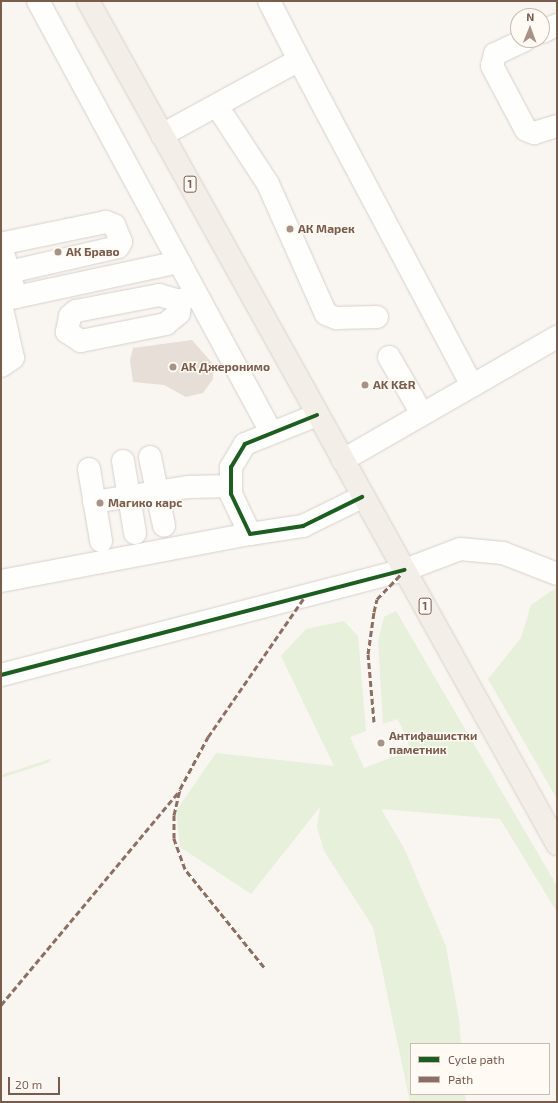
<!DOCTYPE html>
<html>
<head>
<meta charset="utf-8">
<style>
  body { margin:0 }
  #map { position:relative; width:558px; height:1103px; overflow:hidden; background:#f9f5f0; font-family:"Exo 2",sans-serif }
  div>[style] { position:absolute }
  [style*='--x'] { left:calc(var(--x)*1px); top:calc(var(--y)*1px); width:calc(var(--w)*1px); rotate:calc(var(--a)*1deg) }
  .green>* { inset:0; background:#e7f0db; transform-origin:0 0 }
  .building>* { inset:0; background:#e6ded7 }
  .roads { filter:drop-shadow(0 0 1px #d7d1cb) drop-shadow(0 0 1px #d7d1cb) }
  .minor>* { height:22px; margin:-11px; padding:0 11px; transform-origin:11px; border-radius:11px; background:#fefefd }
  .major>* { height:22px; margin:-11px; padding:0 11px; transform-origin:11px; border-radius:11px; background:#f3eee8 }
  .quiet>* { height:3px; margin-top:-1.5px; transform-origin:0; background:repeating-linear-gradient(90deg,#8d6e63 0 6px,transparent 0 9px) }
  .cycleway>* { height:4px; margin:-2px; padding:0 2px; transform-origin:2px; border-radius:2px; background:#1b5e20 }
  .dots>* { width:11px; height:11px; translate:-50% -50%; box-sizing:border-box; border:2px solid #fffaf3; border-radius:50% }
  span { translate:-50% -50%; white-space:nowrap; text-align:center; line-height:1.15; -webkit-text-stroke:3px #fffaf3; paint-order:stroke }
  .shield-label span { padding:1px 3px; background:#fffaf3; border:1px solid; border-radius:3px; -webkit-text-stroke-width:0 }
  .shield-label { font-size:11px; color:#7a5c4d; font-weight:700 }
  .poi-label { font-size:12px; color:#7a5c4d; font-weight:700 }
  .left { translate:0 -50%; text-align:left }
  .frame { position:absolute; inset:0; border:2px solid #7a5c4d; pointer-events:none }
  .legend { position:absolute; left:410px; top:1043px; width:140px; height:52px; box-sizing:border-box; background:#fffaf3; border:1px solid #cabbb1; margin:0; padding:5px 7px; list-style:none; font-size:12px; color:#7a5c4d }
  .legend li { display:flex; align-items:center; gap:8px; height:20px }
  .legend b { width:20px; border:1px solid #cabbb1 }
  .north { position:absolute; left:510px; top:8px; width:40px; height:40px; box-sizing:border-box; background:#fffaf3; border:1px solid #cabbb1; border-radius:50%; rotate:1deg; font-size:11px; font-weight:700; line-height:16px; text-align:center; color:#7a5c4d }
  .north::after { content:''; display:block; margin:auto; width:14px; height:18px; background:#a69286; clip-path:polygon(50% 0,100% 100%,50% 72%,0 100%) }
  .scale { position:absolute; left:8px; top:1077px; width:52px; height:18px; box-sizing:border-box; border:2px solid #7a5c4d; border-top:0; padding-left:5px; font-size:12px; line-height:14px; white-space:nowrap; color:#7a5c4d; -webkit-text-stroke:3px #fffaf3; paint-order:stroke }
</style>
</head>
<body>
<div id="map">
  <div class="green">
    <div style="clip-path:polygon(557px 587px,557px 799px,488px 679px,521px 638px,531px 605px)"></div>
    <div style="clip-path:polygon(396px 611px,557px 886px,557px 912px,500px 819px,381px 809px,404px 848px,446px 946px,459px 1019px,461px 1044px,411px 1044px,411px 1094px,465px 1094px,466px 1102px,410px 1102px,373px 927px,324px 851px,317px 827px,320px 807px,251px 894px,180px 847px,176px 811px,216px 753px,334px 766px,281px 656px,306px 629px,344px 621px,358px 636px,366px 731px,350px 737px,364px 768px,411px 750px,398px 719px,383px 724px,378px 641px,384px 617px)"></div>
    <div style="left:50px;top:759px;width:3px;height:51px;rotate:72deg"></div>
  </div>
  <div class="building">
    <div style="clip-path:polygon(192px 340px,213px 364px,213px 379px,203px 393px,186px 397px,164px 385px,133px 382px,130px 360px,133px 348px)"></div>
  </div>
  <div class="roads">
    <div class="minor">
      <div style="--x:38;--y:1;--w:490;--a:61.6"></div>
      <div style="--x:269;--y:1;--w:66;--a:63"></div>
      <div style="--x:542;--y:32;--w:17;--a:-25"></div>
      <div style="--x:525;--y:40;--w:33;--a:155"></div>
      <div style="--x:495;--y:54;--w:12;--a:104"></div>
      <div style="--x:492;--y:66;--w:72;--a:62"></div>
      <div style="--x:526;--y:130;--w:9;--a:21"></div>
      <div style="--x:534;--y:133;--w:24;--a:-17"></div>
      <div style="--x:217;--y:106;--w:93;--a:56.8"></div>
      <div style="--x:268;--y:184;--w:142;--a:66"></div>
      <div style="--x:326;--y:314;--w:11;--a:22"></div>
      <div style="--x:336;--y:318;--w:41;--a:-1.4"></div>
      <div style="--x:162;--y:135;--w:156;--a:-28.7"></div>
      <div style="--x:299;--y:60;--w:369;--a:62"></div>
      <div style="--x:9;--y:272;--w:112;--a:-12.9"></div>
      <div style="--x:118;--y:247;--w:6;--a:-59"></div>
      <div style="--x:121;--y:242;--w:18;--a:-112"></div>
      <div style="--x:114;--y:225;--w:9;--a:-159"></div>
      <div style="--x:106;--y:222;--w:104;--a:168.4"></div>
      <div style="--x:4;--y:243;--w:6;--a:108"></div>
      <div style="--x:2;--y:249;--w:50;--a:73.7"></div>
      <div style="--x:2;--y:300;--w:181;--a:-12.1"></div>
      <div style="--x:180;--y:301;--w:12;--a:95"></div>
      <div style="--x:179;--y:313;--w:17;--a:140"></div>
      <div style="--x:166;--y:324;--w:87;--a:168.7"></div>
      <div style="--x:81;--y:341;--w:17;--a:-147"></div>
      <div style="--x:67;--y:332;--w:16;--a:-79"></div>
      <div style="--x:70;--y:316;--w:8;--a:-40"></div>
      <div style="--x:76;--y:311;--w:85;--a:-10.9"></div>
      <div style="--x:159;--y:295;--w:22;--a:16"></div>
      <div style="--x:180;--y:301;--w:17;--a:-24"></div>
      <div style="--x:1;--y:304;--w:55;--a:77.5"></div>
      <div style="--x:13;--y:358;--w:14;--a:146"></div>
      <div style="--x:389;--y:357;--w:66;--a:59.9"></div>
      <div style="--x:317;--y:415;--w:78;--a:158.1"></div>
      <div style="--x:245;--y:444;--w:27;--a:121"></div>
      <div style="--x:231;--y:467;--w:27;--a:90"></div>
      <div style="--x:231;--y:494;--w:44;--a:64.6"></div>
      <div style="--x:250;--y:534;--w:54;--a:-8.6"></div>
      <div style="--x:303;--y:526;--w:66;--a:-26.2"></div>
      <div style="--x:150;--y:457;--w:70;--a:78.5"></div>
      <div style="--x:343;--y:460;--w:247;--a:-29.9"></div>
      <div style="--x:123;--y:461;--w:73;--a:80.5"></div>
      <div style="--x:89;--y:469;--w:73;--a:80.5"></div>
      <div style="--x:94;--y:502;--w:96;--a:-9"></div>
      <div style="--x:189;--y:487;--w:42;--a:-1.4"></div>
      <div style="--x:1;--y:581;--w:253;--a:-10.7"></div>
      <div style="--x:1;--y:675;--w:417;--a:-14.6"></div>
      <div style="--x:405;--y:570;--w:59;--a:-20.9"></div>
      <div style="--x:460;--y:549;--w:43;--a:5.3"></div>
      <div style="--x:503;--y:553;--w:58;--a:21.3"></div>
    </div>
    <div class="major">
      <div style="--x:88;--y:1;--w:965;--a:60.91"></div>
    </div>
  </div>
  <div class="quiet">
    <div style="--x:374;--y:722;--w:68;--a:-95"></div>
    <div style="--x:368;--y:654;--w:42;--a:-81.9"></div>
    <div style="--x:374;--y:612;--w:13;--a:-77"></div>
    <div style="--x:377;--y:599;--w:36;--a:-46"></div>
    <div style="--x:264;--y:967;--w:126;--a:-128.9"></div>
    <div style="--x:185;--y:869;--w:33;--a:-110"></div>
    <div style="--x:174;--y:838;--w:23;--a:-90"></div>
    <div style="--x:174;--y:815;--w:27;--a:-77"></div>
    <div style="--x:180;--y:789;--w:59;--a:-61.7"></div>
    <div style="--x:208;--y:737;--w:169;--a:-55.4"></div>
    <div style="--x:1;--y:1005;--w:280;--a:-50.2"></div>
  </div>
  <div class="cycleway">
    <div style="--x:317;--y:415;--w:78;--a:158.1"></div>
    <div style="--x:245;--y:444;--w:27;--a:121"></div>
    <div style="--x:231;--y:467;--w:27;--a:90"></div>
    <div style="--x:231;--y:494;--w:44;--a:64.6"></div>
    <div style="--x:250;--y:534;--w:54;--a:-8.6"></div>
    <div style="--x:303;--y:526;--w:66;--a:-26.2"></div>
    <div style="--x:1;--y:675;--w:417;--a:-14.6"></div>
  </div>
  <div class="dots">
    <div style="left:290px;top:229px;background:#a69286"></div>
    <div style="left:58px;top:252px;background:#a69286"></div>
    <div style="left:173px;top:367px;background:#a69286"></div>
    <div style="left:365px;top:385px;background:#a69286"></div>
    <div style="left:100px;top:503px;background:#a69286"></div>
    <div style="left:381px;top:743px;background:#a69286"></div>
  </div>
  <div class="shield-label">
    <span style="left:190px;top:184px">1</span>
    <span style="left:425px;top:606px">1</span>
  </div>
  <div class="poi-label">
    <span class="left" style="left:298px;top:229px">АК Марек</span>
    <span class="left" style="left:66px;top:252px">АК Браво</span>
    <span class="left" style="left:181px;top:367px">АК Джеронимо</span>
    <span class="left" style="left:373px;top:385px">AK K&amp;R</span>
    <span class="left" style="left:108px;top:503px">Магико карс</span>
    <span class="left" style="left:389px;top:743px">Антифашистки<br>паметник</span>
  </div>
  <div class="frame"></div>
  <ul class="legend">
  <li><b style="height:5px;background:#1b5e20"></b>Cycle path</li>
  <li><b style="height:5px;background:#8d6e63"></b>Path</li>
  </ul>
  <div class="north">N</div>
  <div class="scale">20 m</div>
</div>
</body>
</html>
